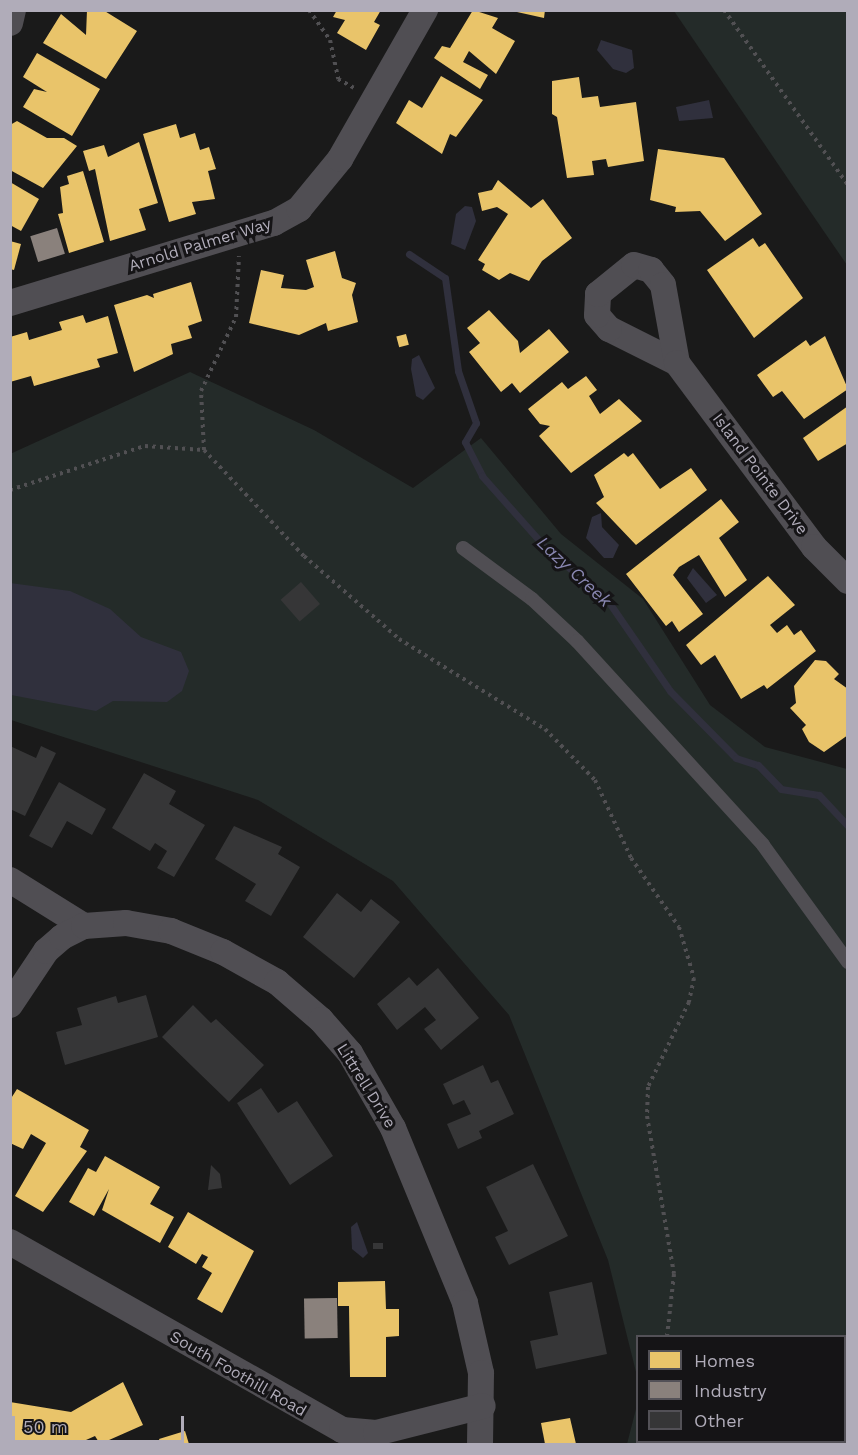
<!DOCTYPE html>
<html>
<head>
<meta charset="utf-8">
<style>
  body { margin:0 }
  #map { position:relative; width:858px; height:1455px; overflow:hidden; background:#1a1a1a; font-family:"Work Sans",sans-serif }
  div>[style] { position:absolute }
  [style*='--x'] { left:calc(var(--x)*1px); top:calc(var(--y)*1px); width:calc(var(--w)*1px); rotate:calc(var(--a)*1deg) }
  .green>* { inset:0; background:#242b29 }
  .water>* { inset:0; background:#30303d }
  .homes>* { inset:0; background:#e9c46a; transform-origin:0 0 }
  .industry>* { inset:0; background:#8a817c; transform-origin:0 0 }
  .stream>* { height:7px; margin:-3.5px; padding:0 3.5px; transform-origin:3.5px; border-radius:3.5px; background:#30303d }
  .building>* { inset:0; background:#363637; transform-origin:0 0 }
  .path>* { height:4px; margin-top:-2px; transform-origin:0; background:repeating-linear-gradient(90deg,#515053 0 3px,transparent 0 7.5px) }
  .service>* { height:14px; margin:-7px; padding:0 7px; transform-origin:7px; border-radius:7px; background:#504e53 }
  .minor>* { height:26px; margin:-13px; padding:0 13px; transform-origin:13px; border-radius:13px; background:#504e53 }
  span { translate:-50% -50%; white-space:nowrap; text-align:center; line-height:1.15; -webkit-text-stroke:6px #151416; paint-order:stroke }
  .street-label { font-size:16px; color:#b0acb9 }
  .water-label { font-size:18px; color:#8987b1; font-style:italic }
  .frame { position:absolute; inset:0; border:12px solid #b0acb9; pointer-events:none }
  .legend { position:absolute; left:636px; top:1335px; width:210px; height:108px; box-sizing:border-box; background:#151416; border:2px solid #535157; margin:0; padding:8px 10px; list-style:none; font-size:18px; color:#b0acb9 }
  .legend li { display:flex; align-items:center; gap:12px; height:30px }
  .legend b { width:30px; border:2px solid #535157 }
  .scale { position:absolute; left:12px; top:1416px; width:172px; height:27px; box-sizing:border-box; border:3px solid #b0acb9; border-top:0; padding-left:8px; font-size:18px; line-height:21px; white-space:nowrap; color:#b0acb9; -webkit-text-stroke:4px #151416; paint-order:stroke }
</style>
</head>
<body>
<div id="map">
  <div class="green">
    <div style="clip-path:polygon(674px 11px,847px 11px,847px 265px,801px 198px)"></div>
    <div style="clip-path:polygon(190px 372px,314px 430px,413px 488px,481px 438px,561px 534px,643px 599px,710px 705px,765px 747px,847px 769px,847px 1444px,627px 1444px,637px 1405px,638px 1442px,844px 1442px,844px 1336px,638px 1336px,637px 1376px,608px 1260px,509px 1015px,393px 881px,258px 800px,11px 720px,10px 454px)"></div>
  </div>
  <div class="water">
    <div style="clip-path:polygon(601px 40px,632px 50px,634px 68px,626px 73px,613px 69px,597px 50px)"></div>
    <div style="clip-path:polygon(709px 100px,713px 118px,679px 121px,676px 107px)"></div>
    <div style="clip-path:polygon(465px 206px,472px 207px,476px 221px,465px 250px,451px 244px,456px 214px)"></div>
    <div style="clip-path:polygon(419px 355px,435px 388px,423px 400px,416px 396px,411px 369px,412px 359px)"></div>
    <div style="clip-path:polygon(601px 513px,602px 527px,619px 545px,613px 558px,604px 558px,586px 538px,592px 517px)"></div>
    <div style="clip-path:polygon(693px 568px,717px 595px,706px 603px,687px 578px)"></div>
    <div style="clip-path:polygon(10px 583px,70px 591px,110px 609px,141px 637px,181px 652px,189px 671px,182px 691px,167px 702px,113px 701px,96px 711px,11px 695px)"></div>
    <div style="clip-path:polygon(357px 1222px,368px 1253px,363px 1258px,352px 1249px,351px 1227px)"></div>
  </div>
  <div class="homes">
    <div style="clip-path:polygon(87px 10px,103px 10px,137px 31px,106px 79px,43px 43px,61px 14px,86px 35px)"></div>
    <div style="clip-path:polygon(337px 10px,381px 10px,374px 22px,380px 25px,366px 50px,337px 33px,345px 20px,333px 17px)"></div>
    <div style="clip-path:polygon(473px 10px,498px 18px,492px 28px,515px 41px,496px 74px,469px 51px,463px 62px,488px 75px,480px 89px,434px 58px,442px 46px,450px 48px)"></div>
    <div style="clip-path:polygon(508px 10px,545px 10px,544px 18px)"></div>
    <div style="clip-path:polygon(37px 53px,100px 89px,72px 136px,23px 107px,34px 89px,47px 92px,23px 77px)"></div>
    <div style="clip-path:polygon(441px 76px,483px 100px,456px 137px,450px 134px,442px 154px,396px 123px,409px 100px,422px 108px)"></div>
    <div style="clip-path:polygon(579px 77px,582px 98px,598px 96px,600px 107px,636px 102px,644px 161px,608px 167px,606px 159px,592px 161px,594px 175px,567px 178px,557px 117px,552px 114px,552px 81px)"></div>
    <div style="clip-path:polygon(17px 121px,47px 138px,64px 138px,77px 146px,43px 188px,10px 170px,10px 125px)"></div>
    <div style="clip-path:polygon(176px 124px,180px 138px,195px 133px,200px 150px,209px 147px,216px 169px,208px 171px,215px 199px,192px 202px,196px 214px,169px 222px,143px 134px)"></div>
    <div style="clip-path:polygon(139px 142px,158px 203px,139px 209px,146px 230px,110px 241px,95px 169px,89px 171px,83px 151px,104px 145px,108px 157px)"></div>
    <div style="clip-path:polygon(658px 149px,724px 158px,762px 214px,725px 241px,700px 211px,675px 212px,676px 207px,650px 200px)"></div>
    <div style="clip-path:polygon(83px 171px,104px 242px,69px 253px,58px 214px,63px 213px,60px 187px,69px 184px,67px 176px)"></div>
    <div style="clip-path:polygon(498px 180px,531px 208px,543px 199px,572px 238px,542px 261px,529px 281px,510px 273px,499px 280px,482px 270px,485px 264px,478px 260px,508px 214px,497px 207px,482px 211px,478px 193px,492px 190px)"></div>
    <div style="clip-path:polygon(10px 182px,39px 199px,21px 231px,10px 225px)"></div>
    <div style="clip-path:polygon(753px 238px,759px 247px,765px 243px,803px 298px,754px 338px,707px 270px)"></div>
    <div style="clip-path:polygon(10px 241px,21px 244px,14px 270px,10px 269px)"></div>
    <div style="clip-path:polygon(335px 251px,342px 278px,356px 283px,352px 295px,358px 322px,328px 331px,326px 323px,299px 335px,249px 323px,261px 270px,284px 275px,281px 288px,306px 290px,314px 287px,306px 260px)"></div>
    <div style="clip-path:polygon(191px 282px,202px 321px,188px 326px,192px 338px,171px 344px,173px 354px,134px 372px,114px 305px,147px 295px,154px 298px,153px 294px)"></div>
    <div style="clip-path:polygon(489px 310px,518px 341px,520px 353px,549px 329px,569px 352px,520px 393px,512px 383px,501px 392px,469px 352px,480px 343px,467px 328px)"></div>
    <div style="clip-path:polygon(83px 315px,86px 323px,108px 316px,118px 353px,97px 359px,100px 367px,34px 386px,31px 376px,10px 382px,10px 337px,27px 332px,29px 340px,62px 330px,59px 322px)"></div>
    <div style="left:406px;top:334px;width:11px;height:10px;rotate:75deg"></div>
    <div style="clip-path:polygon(825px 336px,848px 389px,804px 419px,782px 391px,773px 397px,757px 375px,806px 340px,810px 346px)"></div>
    <div style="clip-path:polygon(586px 376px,597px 390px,589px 396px,600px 414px,619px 399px,642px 421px,571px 473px,539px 436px,550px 426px,540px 424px,528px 409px,562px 382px,568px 389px)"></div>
    <div style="clip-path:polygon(848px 406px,848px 443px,818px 461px,803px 438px)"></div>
    <div style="clip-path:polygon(624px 453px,628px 457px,633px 453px,660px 489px,691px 468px,707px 490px,636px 545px,596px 503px,604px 497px,594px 475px)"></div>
    <div style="clip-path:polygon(721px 499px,739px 522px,719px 538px,747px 580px,725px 597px,699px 555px,679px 567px,673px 575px,703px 614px,679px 632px,672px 621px,666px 626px,626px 574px)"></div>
    <div style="clip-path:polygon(768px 576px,795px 605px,770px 625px,777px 633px,787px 625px,794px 635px,801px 630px,816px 651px,767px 689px,764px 685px,741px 699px,715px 655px,701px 665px,686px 645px)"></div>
    <div style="clip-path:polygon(815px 660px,826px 661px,839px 674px,834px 679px,848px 689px,848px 735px,824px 752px,809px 742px,802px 729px,806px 725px,790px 708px,796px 703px,794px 686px)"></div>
    <div style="clip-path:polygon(17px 1089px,89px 1130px,80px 1147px,87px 1151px,43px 1212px,15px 1196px,46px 1143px,31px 1134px,23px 1149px,10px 1143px,10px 1100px)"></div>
    <div style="clip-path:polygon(105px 1156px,160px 1187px,150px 1204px,174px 1217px,160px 1243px,102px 1210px,109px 1189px,94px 1216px,69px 1202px,88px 1168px,96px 1172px)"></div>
    <div style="clip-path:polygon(188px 1212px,254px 1251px,222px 1313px,197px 1299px,212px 1273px,202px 1267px,208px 1257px,202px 1254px,196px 1264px,168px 1247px)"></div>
    <div style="clip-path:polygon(385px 1281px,386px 1309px,399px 1309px,399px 1336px,386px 1337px,386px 1377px,350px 1377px,349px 1306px,338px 1306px,338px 1282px)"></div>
    <div style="clip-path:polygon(123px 1382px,143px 1425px,100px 1444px,95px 1436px,77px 1444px,10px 1444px,10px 1402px,71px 1412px)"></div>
    <div style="clip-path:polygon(570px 1418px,576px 1444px,545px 1444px,541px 1423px)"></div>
    <div style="clip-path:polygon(185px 1431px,189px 1444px,161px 1444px,159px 1439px)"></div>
  </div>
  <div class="industry">
    <div style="left:57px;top:228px;width:27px;height:28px;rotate:73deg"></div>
    <div style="left:337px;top:1298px;width:40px;height:33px;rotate:89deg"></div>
  </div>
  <div class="stream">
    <div style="--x:409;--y:254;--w:43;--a:33.7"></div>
    <div style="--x:445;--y:278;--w:94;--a:82"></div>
    <div style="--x:458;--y:371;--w:55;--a:70.9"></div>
    <div style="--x:476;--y:423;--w:22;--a:120"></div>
    <div style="--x:465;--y:442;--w:38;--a:63"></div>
    <div style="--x:482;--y:476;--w:96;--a:48.4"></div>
    <div style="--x:546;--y:548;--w:82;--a:40.5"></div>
    <div style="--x:608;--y:601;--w:109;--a:55.4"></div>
    <div style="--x:670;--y:691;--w:94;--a:45.4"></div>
    <div style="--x:736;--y:758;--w:23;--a:18"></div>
    <div style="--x:758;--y:765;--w:33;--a:46"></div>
    <div style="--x:781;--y:789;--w:38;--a:9"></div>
    <div style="--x:819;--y:795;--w:42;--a:46.9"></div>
  </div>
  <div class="building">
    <div style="left:301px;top:582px;width:29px;height:27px;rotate:49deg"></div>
    <div style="clip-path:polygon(10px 746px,36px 758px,41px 746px,56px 753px,25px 816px,10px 809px)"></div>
    <div style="clip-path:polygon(144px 773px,176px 791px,169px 804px,205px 825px,174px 877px,157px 868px,167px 851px,155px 843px,150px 851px,112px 828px)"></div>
    <div style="clip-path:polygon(59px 782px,106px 809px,92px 835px,67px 821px,52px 848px,29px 836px)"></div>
    <div style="clip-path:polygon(234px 826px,282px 847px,278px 854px,300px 867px,271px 916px,245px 901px,256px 884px,215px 859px)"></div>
    <div style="clip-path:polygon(337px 893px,361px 912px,371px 899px,400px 922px,354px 978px,303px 937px)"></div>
    <div style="clip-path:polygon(438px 968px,479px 1018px,441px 1050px,424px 1029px,436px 1020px,425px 1007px,397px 1030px,377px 1004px,409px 977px,417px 986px)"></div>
    <div style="clip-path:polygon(146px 995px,158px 1037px,65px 1065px,56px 1032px,82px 1025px,77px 1008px,116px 996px,118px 1003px)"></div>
    <div style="clip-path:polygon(193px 1005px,211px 1023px,216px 1019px,264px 1065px,229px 1102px,162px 1037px)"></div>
    <div style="clip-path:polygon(483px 1065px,491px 1083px,498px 1080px,514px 1114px,479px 1131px,482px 1138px,458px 1149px,447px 1124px,471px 1114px,464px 1100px,453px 1105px,443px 1084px)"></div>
    <div style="clip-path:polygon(261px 1088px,278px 1113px,297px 1101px,333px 1156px,290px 1185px,237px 1103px)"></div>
    <div style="clip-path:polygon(533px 1164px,568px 1236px,509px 1265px,495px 1237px,508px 1231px,486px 1187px)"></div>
    <div style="clip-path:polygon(211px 1165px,220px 1174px,222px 1188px,208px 1190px)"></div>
    <div style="left:373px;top:1243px;width:10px;height:6px"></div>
    <div style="clip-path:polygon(592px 1282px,607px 1354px,536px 1369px,530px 1341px,558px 1335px,549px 1292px)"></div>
  </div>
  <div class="path">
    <div style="--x:309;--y:10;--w:37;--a:55"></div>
    <div style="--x:330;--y:40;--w:40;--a:78"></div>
    <div style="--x:338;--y:79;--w:18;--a:29"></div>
    <div style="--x:724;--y:10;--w:214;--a:54.7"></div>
    <div style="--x:204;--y:450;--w:59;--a:-92.9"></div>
    <div style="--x:201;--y:391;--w:82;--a:-64.7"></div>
    <div style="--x:236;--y:317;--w:61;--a:-87.2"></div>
    <div style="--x:10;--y:490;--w:142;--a:-18.1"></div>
    <div style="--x:145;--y:446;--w:59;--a:3.9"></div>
    <div style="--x:204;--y:450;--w:146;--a:46.7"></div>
    <div style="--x:304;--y:556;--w:126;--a:41.1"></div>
    <div style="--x:399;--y:639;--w:172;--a:31.7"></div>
    <div style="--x:545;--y:729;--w:71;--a:45.6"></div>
    <div style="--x:595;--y:780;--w:86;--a:65.2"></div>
    <div style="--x:631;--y:858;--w:84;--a:55.2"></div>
    <div style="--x:679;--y:927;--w:53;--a:73.6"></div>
    <div style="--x:694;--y:978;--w:25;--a:102"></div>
    <div style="--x:689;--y:1002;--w:94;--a:115.8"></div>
    <div style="--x:648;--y:1087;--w:29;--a:92"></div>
    <div style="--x:647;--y:1116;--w:160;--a:80.3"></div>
    <div style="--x:674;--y:1274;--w:62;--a:96.4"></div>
    <div style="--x:646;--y:1444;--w:2;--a:-63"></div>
  </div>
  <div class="service">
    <div style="--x:463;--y:548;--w:86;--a:36.5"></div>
    <div style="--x:532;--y:599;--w:62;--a:43"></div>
    <div style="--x:577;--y:641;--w:276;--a:47.6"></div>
    <div style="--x:763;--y:845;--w:145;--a:54"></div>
  </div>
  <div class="minor">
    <div style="--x:10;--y:23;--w:13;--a:-77"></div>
    <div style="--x:10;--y:303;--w:276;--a:-16.9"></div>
    <div style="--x:274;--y:223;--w:29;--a:-29"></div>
    <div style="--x:299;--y:209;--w:65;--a:-50.6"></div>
    <div style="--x:340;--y:159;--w:172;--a:-60.3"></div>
    <div style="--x:677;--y:363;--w:76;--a:-153.4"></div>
    <div style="--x:609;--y:329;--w:18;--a:-131"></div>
    <div style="--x:597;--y:315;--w:21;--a:-87"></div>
    <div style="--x:598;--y:294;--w:46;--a:-38.9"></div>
    <div style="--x:634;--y:265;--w:18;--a:16"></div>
    <div style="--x:651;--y:270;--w:19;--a:51"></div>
    <div style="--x:663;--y:285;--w:79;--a:79.8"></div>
    <div style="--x:677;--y:363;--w:229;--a:53.3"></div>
    <div style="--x:814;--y:547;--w:48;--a:45"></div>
    <div style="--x:10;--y:880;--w:87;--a:31.9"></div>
    <div style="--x:10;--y:1005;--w:65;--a:-56.3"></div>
    <div style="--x:46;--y:951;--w:21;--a:-41"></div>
    <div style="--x:62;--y:937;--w:25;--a:-27"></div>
    <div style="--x:84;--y:926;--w:42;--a:-4.1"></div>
    <div style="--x:126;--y:923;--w:46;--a:10.1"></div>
    <div style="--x:171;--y:931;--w:56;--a:22"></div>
    <div style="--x:223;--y:952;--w:62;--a:29.1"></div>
    <div style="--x:277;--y:982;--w:58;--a:40.8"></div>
    <div style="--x:321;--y:1020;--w:44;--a:48.7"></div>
    <div style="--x:350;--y:1053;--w:86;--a:60.2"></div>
    <div style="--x:393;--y:1128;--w:189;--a:67.6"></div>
    <div style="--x:465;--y:1303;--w:72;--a:77.1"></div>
    <div style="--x:481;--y:1373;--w:71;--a:90.8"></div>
    <div style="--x:10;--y:1242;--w:382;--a:29.5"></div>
    <div style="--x:342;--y:1430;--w:34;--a:5"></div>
    <div style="--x:376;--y:1433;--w:110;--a:-14.2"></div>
  </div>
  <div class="street-label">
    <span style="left:200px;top:245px;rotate:-17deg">Arnold Palmer Way</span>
    <span style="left:760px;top:474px;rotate:53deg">Island Pointe Drive</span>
    <span style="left:366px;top:1086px;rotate:58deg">Littrell Drive</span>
    <span style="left:238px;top:1374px;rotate:30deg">South Foothill Road</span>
  </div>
  <div class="water-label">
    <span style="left:574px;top:572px;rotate:43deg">Lazy Creek</span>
  </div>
  <div class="frame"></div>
  <ul class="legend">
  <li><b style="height:16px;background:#e9c46a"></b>Homes</li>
  <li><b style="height:16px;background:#8a817c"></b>Industry</li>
  <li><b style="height:16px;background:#363637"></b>Other</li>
  </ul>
  <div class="scale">50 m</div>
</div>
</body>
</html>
